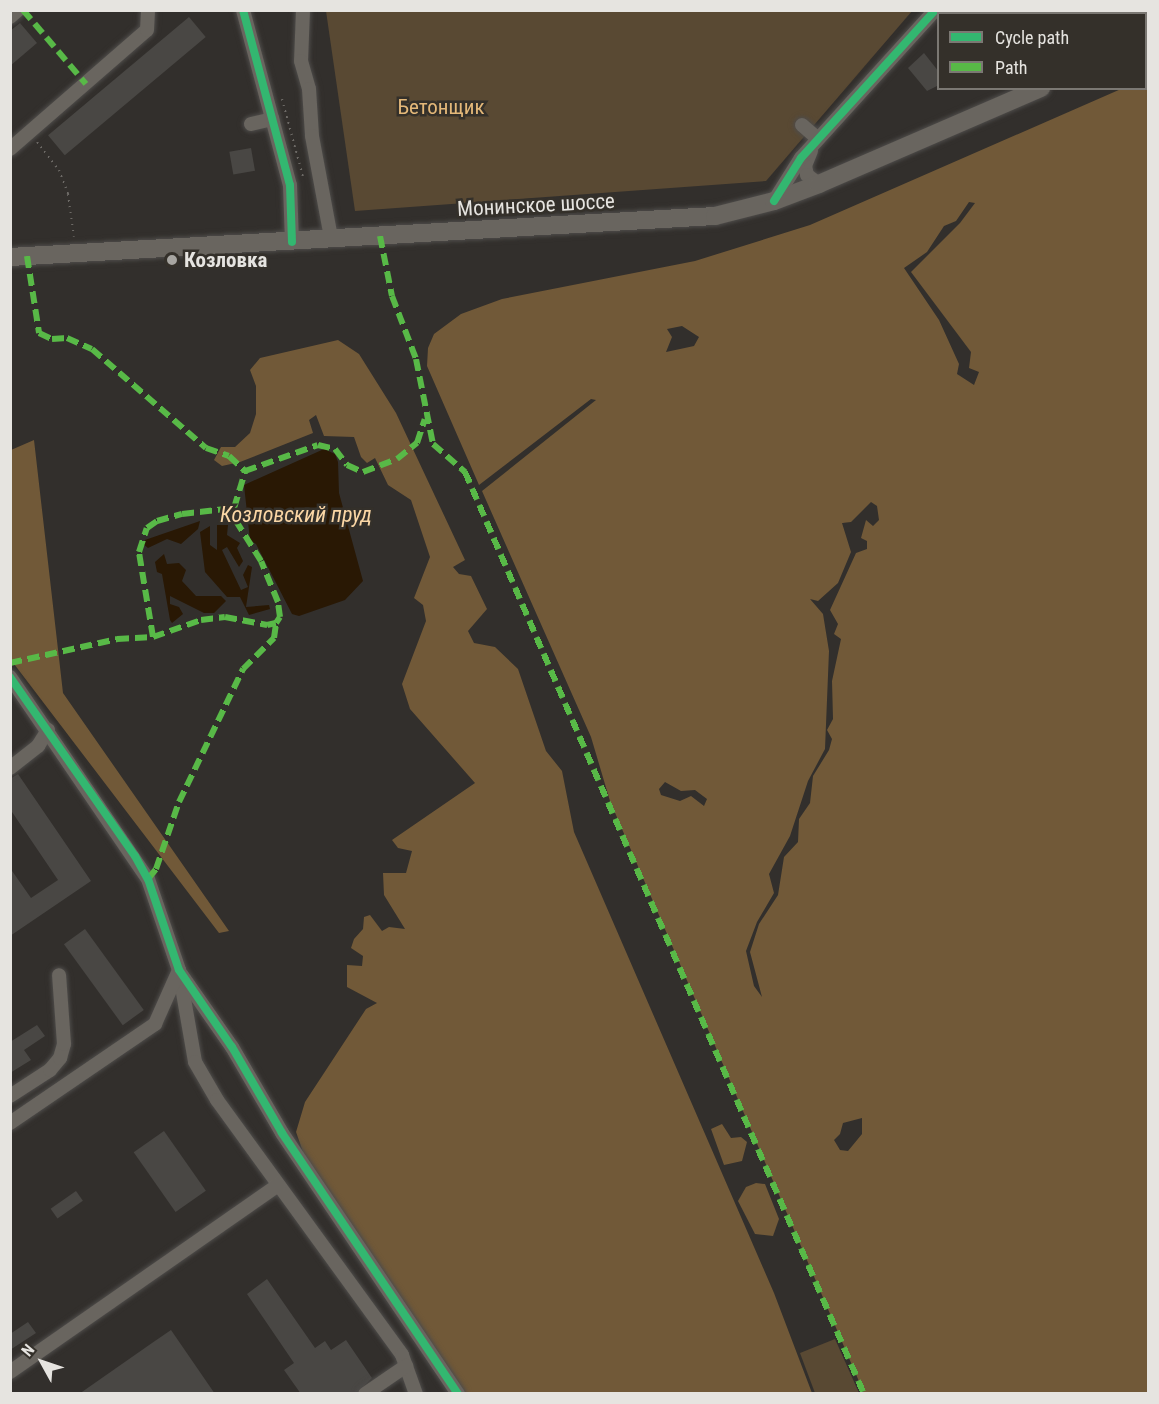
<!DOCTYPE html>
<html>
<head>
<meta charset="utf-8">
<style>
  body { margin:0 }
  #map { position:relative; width:1159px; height:1404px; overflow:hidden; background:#322f2c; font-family:"Roboto Condensed",sans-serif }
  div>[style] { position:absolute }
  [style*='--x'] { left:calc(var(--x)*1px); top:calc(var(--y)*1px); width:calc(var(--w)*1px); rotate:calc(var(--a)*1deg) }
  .green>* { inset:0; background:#594933 }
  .forest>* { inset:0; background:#715938 }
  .water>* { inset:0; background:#291804 }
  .building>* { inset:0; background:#494744; transform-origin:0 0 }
  .path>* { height:2px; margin-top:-1px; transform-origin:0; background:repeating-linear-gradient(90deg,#6d6a66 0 1.5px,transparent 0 6px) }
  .roads { filter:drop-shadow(0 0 2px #4e4c4a) drop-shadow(0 0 2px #4e4c4a) }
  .minor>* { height:14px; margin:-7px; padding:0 7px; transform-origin:7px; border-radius:7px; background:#69655f }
  .major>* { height:18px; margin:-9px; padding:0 9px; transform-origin:9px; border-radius:9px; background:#69655f }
  .quiet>* { height:6px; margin-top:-3px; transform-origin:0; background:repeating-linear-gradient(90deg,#58b947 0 12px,transparent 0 18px) }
  .cycleway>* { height:8px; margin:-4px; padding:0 4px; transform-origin:4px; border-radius:4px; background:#33b770 }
  .dots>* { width:16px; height:16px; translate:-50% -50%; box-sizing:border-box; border:3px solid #34302a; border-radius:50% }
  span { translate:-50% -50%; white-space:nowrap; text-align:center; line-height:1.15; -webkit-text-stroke:5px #34302a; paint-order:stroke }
  .park-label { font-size:21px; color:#e4b879 }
  .street-label { font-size:21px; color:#e6e4e0 }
  .poi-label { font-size:21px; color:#e6e4e0; font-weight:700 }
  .left { translate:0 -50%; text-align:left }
  .water-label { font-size:22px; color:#fad6a5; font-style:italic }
  .frame { position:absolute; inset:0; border:12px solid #e6e4e0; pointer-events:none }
  .legend { position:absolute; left:937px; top:12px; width:210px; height:78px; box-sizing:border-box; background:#34302a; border:2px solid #7b7873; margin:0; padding:8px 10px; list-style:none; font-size:18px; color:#e6e4e0 }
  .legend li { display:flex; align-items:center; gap:12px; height:30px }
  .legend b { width:30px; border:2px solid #7b7873 }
  .north { position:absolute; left:12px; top:1332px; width:60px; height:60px; -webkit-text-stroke:4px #34302a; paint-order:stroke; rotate:310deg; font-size:16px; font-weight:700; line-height:24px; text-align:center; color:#e6e4e0 }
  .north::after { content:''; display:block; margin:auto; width:21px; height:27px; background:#e6e4e0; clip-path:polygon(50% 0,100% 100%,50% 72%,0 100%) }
</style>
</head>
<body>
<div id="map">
  <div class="green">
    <div style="clip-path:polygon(326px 11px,912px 11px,766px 181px,355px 211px)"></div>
    <div style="clip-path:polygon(835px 1339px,859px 1393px,815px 1393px,800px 1353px)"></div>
  </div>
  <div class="forest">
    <div style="clip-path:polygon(evenodd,1148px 77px,1148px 1393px,864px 1393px,610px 801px,591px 737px,482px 491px,596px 400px,591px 399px,479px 485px,427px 366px,428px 348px,434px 334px,461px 314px,502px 299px,695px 261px,810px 225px,1121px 89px,1146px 88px,1148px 77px,969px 202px,975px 203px,960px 223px,911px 272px,971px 352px,969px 368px,979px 372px,974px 385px,957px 374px,959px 364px,939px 320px,904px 268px,927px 252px,944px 226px,956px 221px,969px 202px,1148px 77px,682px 326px,699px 337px,694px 346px,666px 352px,672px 337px,667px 329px,682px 326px,1148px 77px,871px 502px,877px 506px,879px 520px,873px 526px,866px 520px,861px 538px,867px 541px,867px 549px,856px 553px,830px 610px,838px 624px,834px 634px,841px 639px,832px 681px,833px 719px,827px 730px,832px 739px,829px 750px,813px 776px,810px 803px,799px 819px,798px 842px,784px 857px,778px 895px,759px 924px,750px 952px,762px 997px,754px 986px,746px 951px,757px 922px,774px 893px,769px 874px,790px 836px,808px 781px,825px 749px,829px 651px,823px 614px,810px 599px,818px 601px,838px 583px,851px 552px,842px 523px,851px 522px,871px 502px,1148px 77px,665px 782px,681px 791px,695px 790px,707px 799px,704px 806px,691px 796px,680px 801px,661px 795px,659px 789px,665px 782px,1148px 77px,862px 1118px,862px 1134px,848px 1151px,840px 1150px,834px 1140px,840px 1134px,843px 1123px,862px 1118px)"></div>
    <div style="clip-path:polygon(338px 340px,359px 354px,396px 413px,465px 560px,453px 567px,459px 574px,471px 576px,487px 609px,468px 631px,474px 643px,495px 647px,518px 669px,546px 751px,562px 771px,574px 832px,774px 1293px,812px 1393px,457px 1393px,310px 1172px,296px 1132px,305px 1102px,366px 1009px,377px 1003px,347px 987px,347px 965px,362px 966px,363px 956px,351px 948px,354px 939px,363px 929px,364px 917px,370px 915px,382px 931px,389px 927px,405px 929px,384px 895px,383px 873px,406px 873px,412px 851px,398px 848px,392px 840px,475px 783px,410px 709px,402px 684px,426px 621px,423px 605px,414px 598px,430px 557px,411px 500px,388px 485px,375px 458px,367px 463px,361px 457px,354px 437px,324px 436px,316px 415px,309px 420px,313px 433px,240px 462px,222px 466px,214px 460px,221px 447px,235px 447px,250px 433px,256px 414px,256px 386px,250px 370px,260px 358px)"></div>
    <div style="clip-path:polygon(34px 440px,63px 693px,229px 931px,219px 933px,11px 660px,11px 450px)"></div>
    <div style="clip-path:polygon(722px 1124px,731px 1138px,741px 1137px,747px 1142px,742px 1161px,724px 1165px,711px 1129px)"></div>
    <div style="clip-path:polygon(756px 1183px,765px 1184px,779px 1219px,773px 1236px,755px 1234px,738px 1201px,746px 1187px)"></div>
  </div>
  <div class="water">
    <div style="clip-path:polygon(324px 449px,335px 454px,338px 462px,339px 493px,363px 581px,345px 600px,299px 616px,292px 614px,256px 544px,250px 540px,244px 485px)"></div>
    <div style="clip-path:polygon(200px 521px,198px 529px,181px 544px,167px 539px,148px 548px,143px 544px,145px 540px)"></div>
    <div style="clip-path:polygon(217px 525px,228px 525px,227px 535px,240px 543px,237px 548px,243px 561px,239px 567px,227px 547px,222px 550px,241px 590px,248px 587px,243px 575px,248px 565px,252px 567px,246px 607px,269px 605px,270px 609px,249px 615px,240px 597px,227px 597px,205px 572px,200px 532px,210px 526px,210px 545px,217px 550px)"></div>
    <div style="clip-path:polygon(164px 554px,167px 564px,179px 563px,186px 570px,182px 581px,196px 596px,221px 596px,226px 601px,214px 613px,204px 613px,170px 596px,170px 604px,179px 607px,183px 614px,172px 623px,170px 620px,162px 574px,157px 572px,155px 562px)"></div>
  </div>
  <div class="building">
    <div style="left:189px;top:17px;width:26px;height:184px;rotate:50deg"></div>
    <div style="clip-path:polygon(20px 23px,37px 43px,10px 66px,10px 31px)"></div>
    <div style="clip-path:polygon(924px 53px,939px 72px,939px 85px,927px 91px,908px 68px)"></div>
    <div style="left:251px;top:148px;width:23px;height:22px;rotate:80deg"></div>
    <div style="clip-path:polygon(18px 774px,91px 881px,10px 936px,10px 868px,31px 898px,58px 880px,10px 809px,10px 779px)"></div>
    <div style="left:85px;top:929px;width:100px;height:26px;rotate:54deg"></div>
    <div style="clip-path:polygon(37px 1025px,45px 1036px,24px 1050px,31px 1060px,10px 1073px,10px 1042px)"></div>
    <div style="left:164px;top:1131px;width:73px;height:37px;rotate:55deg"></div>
    <div style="left:76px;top:1191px;width:12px;height:31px;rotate:55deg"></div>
    <div style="clip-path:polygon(267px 1279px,315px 1348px,325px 1341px,331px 1350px,346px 1340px,372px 1378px,356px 1394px,301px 1394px,284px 1370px,294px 1363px,247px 1294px)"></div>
    <div style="clip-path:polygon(28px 1322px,36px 1333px,10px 1350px,10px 1334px)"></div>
    <div style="clip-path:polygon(171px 1330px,215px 1394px,79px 1394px,152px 1343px)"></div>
  </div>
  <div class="path">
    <div style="--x:282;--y:99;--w:81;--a:74.9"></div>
    <div style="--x:37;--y:142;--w:36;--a:52"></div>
    <div style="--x:59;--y:170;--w:26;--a:69"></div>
    <div style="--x:68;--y:194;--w:43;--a:82.1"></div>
  </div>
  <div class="roads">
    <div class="minor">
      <div style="--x:243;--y:10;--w:181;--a:75"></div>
      <div style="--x:290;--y:185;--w:57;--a:88"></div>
      <div style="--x:303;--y:10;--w:51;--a:92.2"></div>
      <div style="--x:301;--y:61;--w:29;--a:74"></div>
      <div style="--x:309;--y:89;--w:47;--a:86.3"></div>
      <div style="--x:312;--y:136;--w:104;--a:79.4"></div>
      <div style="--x:10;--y:17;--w:11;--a:-41"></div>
      <div style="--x:251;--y:124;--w:22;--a:-13"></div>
      <div style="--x:802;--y:125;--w:21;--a:41"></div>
      <div style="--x:10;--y:149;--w:181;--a:-41"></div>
      <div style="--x:147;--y:30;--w:20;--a:-87"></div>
      <div style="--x:811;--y:151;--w:16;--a:112"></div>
      <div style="--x:805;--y:166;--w:9;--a:77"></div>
      <div style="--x:807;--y:175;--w:15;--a:37"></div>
      <div style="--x:774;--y:201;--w:51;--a:-57.9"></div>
      <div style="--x:801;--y:158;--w:200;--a:-47.8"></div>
      <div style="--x:10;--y:677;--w:245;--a:55.7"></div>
      <div style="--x:148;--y:879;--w:96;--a:71.2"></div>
      <div style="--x:179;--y:970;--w:93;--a:80.1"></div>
      <div style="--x:195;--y:1062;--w:44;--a:59.9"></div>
      <div style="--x:217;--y:1100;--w:315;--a:54"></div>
      <div style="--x:402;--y:1355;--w:41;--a:70.3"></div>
      <div style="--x:10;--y:768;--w:36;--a:-38"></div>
      <div style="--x:38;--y:746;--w:19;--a:-58"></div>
      <div style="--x:181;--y:974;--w:89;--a:55.1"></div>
      <div style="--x:232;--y:1047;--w:99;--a:59.8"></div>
      <div style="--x:282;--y:1133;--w:315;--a:56"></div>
      <div style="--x:10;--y:1096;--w:48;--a:-33"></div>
      <div style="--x:50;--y:1070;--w:16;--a:-50"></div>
      <div style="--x:60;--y:1058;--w:15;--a:-74"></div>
      <div style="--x:64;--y:1044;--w:69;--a:-94.1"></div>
      <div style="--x:10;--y:1123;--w:176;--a:-34.3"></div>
      <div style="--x:155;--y:1024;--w:59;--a:-66"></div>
      <div style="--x:10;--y:1372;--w:327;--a:-34.9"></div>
      <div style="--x:365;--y:1394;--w:50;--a:-34.3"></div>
    </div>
    <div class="major">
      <div style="--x:1146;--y:41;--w:2;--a:-27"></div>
      <div style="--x:10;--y:257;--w:706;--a:-3.33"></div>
      <div style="--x:715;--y:216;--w:61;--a:-14.3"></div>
      <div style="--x:774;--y:201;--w:48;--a:-20.7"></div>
      <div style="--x:819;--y:184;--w:242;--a:-23.4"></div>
    </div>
  </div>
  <div class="quiet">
    <div style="--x:23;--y:10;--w:97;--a:49.6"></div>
    <div style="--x:380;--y:236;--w:61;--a:78.7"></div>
    <div style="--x:392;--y:296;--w:67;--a:69.1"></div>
    <div style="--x:416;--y:359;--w:87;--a:78.7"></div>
    <div style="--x:433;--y:444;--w:43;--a:41.2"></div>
    <div style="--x:465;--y:472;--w:1005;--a:66.6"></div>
    <div style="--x:27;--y:256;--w:78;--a:81.1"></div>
    <div style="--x:39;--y:333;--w:14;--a:25"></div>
    <div style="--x:52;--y:339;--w:15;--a:-4"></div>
    <div style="--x:67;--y:338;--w:27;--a:24"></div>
    <div style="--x:92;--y:349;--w:151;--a:41"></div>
    <div style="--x:206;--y:448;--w:24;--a:19"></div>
    <div style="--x:229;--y:456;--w:22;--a:43"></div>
    <div style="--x:153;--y:637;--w:86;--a:-99.4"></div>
    <div style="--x:139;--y:552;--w:25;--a:-72"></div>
    <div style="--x:147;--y:528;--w:12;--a:-35"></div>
    <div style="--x:157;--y:521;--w:26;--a:-16"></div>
    <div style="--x:182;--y:514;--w:52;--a:-6.6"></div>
    <div style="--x:10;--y:663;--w:110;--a:-12.6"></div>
    <div style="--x:117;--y:639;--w:36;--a:-3"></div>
    <div style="--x:153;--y:637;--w:51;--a:-19.5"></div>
    <div style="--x:201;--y:620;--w:24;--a:-7"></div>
    <div style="--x:225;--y:617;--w:43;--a:10.8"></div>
    <div style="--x:267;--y:625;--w:9;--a:-13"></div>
    <div style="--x:276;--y:623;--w:7;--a:-56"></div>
    <div style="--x:280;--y:617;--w:15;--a:-98"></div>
    <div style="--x:278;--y:602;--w:44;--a:-112.5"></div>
    <div style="--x:261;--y:561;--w:47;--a:-122"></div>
    <div style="--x:236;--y:521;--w:13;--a:-99"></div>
    <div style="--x:234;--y:508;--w:39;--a:-73"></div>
    <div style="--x:245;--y:471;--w:77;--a:-19.6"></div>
    <div style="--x:318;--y:445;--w:17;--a:13"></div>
    <div style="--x:335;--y:449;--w:20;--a:53"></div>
    <div style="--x:347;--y:465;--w:17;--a:24"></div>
    <div style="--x:363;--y:472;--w:36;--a:-21"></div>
    <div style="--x:397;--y:459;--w:26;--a:-39"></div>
    <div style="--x:417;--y:443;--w:25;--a:-72"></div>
    <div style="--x:148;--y:879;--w:13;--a:-51"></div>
    <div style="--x:156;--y:869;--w:71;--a:-71.1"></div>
    <div style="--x:179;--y:802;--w:148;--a:-64.3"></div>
    <div style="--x:243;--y:669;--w:44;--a:-45"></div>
    <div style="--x:274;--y:638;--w:15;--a:-82"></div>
  </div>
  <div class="cycleway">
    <div style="--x:243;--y:10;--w:181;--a:75"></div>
    <div style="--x:290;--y:185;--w:57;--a:88"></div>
    <div style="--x:774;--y:201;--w:51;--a:-57.9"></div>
    <div style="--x:801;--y:158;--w:200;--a:-47.8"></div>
    <div style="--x:10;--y:677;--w:218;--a:55.1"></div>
    <div style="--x:135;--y:856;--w:26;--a:61"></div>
    <div style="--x:148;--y:879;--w:96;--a:71.2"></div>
    <div style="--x:179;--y:970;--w:93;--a:55.5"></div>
    <div style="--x:232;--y:1047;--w:99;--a:59.8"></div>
    <div style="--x:282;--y:1133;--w:315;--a:56"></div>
  </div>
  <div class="dots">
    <div style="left:172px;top:260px;background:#a7a5a1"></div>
  </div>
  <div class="park-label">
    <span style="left:441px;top:107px">Бетонщик</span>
  </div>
  <div class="street-label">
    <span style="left:536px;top:205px;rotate:-3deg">Монинское шоссе</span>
  </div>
  <div class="poi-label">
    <span class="left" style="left:184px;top:260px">Козловка</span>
  </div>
  <div class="water-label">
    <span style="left:296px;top:515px">Козловский пруд</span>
  </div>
  <div class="frame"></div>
  <ul class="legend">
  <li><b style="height:8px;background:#33b770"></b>Cycle path</li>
  <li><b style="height:8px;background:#58b947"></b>Path</li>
  </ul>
  <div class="north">N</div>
</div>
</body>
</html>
